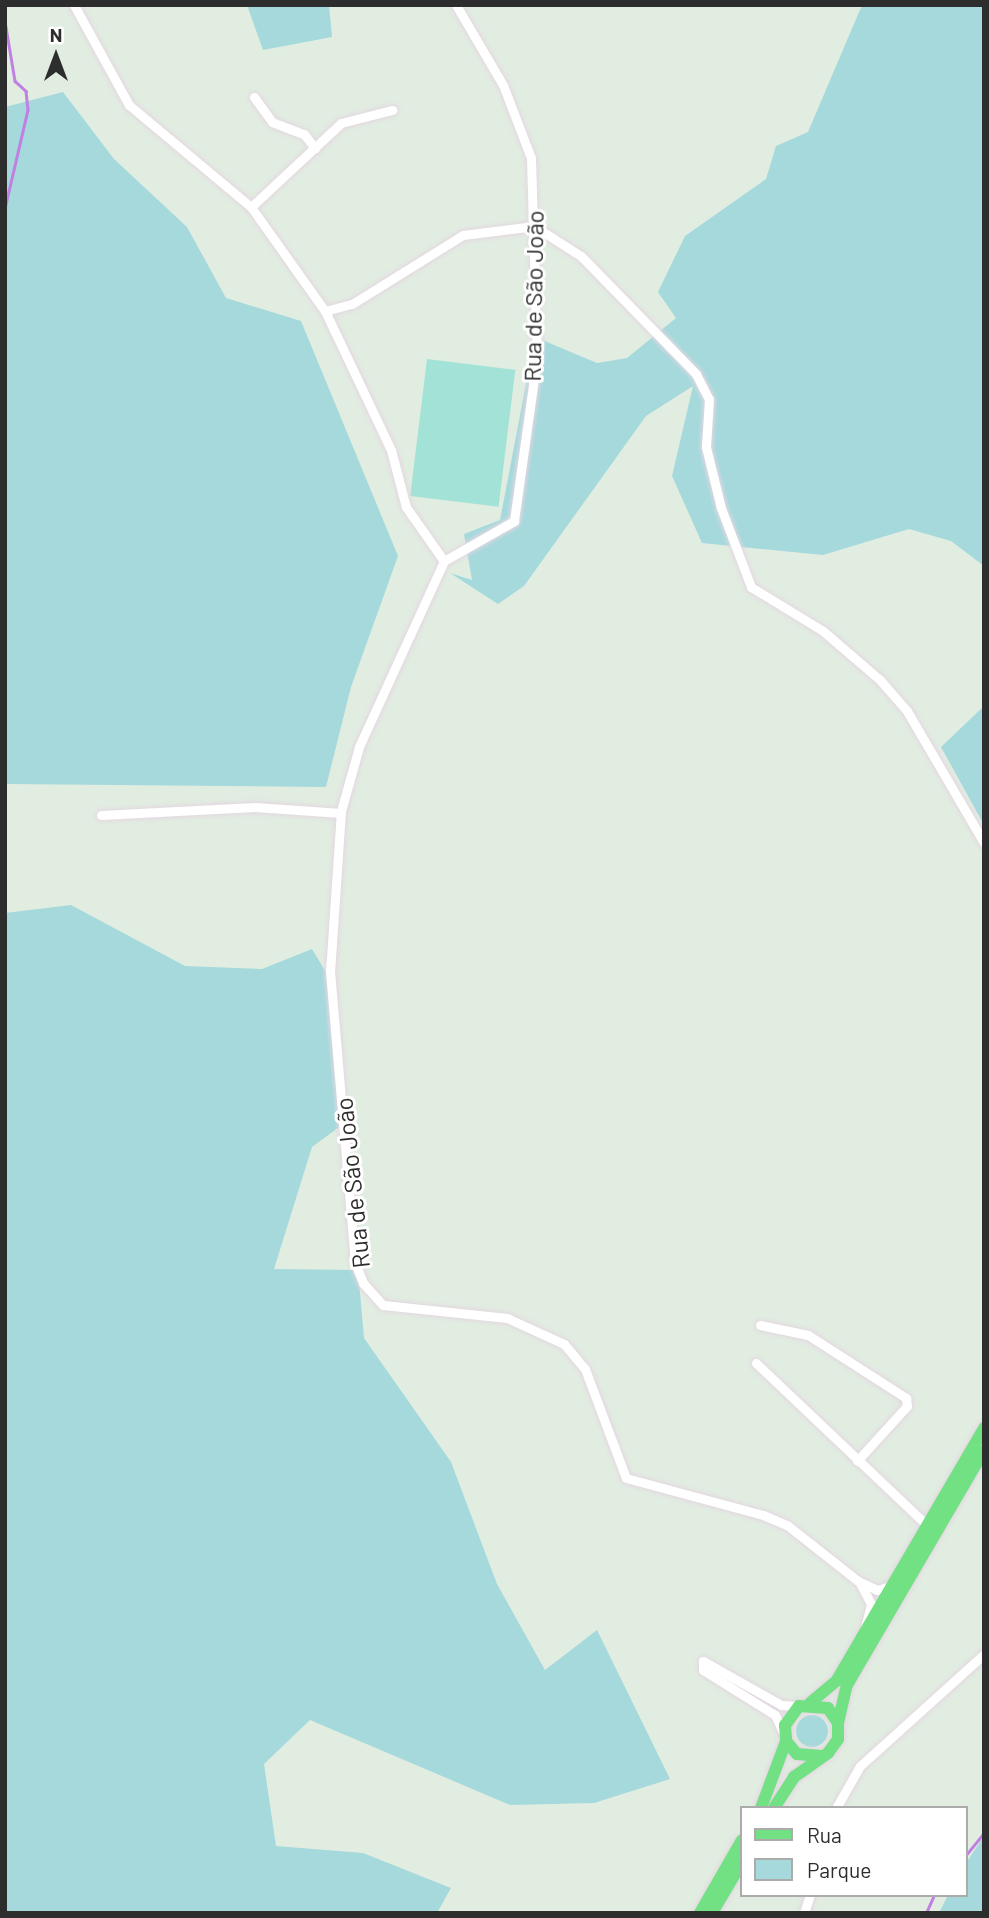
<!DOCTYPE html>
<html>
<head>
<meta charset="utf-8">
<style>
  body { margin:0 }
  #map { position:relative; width:989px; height:1918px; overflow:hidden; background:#e2ede1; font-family:Barlow,sans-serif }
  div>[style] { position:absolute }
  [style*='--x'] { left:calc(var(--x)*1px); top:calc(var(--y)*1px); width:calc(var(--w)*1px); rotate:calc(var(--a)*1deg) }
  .green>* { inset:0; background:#a5d9dc }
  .round { border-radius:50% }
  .pitch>* { inset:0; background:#a2e2d7; transform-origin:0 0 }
  .stream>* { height:2.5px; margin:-1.25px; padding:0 1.25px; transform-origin:1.25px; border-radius:1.25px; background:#c181e2 }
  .roads { filter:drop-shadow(0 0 2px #e3d7e1) drop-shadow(0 0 2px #e3d7e1) }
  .minor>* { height:9px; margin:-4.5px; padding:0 4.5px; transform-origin:4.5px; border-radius:4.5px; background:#fff }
  .major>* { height:12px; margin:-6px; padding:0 6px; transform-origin:6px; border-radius:6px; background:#72e184 }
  span { translate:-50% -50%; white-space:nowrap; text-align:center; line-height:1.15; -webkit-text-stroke:6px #fff; paint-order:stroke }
  .street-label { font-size:24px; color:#2d2d2d }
  .frame { position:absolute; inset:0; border:7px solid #2d2d2d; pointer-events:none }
  .legend { position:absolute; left:740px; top:1806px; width:228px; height:91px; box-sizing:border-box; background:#fff; border:2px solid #ababab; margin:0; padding:9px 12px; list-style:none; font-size:21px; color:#2d2d2d }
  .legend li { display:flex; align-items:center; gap:14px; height:35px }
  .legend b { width:35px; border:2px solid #ababab }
  .north { position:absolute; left:21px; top:21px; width:70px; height:70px; -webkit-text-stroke:5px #fff; paint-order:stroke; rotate:0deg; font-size:19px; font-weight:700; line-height:28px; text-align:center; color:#2d2d2d }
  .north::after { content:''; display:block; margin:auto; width:24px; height:32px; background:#2d2d2d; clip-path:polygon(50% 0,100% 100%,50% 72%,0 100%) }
</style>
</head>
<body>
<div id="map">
  <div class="green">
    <div style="clip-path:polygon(247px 5px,329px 5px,332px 37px,263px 50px)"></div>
    <div style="clip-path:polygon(862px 5px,984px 5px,984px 566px,951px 541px,909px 529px,823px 555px,702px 543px,672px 476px,693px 386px,646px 416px,524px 586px,498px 604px,450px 573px,472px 580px,464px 534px,500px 520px,535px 337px,597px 363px,627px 358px,676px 318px,658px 292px,685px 236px,766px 179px,776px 146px,808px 132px)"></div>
    <div style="clip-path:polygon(63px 92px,114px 159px,187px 227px,226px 298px,301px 321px,398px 556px,351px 687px,326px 787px,5px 784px,5px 107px)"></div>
    <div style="clip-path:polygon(984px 706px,984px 825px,941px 747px)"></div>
    <div style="clip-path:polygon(71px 905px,185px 966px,262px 969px,312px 949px,330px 979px,346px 1122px,312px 1147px,274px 1269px,358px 1270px,364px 1338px,451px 1462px,497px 1584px,545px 1670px,597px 1630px,670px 1779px,594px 1803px,510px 1805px,310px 1720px,264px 1764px,276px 1846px,363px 1853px,451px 1888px,437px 1913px,5px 1913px,5px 913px)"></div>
    <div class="round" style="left:796px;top:1715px;width:32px;height:32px"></div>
    <div style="clip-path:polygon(984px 1836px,984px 1913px,939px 1913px,948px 1895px,966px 1895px,966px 1863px)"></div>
  </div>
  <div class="pitch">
    <div style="left:427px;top:359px;width:89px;height:138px;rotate:7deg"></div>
  </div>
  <div class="stream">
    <div style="--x:5;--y:21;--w:61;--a:80.5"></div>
    <div style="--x:15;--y:81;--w:15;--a:42"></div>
    <div style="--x:26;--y:91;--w:19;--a:84"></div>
    <div style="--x:28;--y:110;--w:102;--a:103.1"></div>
    <div style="--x:966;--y:1855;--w:28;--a:-51"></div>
    <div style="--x:926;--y:1913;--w:20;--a:-66"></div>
  </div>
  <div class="roads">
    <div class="minor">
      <div style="--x:74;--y:5;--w:114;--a:61.2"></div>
      <div style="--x:129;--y:105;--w:159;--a:39.9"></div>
      <div style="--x:251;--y:207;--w:128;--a:54.6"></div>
      <div style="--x:325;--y:311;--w:154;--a:64.6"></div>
      <div style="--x:391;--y:450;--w:59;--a:75.3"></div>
      <div style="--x:406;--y:507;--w:66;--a:54.9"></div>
      <div style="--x:456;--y:5;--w:93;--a:59.6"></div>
      <div style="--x:503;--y:85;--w:78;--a:69"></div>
      <div style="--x:531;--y:158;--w:199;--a:88.3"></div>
      <div style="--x:537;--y:357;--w:166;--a:98"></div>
      <div style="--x:514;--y:521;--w:81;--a:150.3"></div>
      <div style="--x:444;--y:561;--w:205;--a:114.6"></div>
      <div style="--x:359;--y:747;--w:66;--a:105.7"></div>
      <div style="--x:341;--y:811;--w:160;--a:93.9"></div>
      <div style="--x:330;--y:971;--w:293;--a:85.1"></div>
      <div style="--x:355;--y:1263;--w:22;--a:68"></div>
      <div style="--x:363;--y:1283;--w:30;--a:48"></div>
      <div style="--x:383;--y:1305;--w:125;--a:6"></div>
      <div style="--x:507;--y:1318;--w:63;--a:24.5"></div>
      <div style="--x:564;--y:1344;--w:33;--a:50"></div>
      <div style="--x:585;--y:1369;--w:116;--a:69.4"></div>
      <div style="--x:626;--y:1478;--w:142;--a:15.1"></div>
      <div style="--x:763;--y:1515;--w:26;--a:23"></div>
      <div style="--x:787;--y:1525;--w:90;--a:38.3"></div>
      <div style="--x:858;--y:1581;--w:21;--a:25"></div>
      <div style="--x:877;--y:1590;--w:15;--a:-16"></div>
      <div style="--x:254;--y:97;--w:31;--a:54"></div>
      <div style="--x:272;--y:122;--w:34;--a:21"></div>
      <div style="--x:304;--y:134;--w:18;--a:52"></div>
      <div style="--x:251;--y:207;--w:123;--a:-43"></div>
      <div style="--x:341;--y:123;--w:53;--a:-14.3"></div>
      <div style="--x:534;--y:226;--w:56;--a:32.6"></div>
      <div style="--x:581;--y:256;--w:165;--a:45.7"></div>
      <div style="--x:696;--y:374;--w:28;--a:63"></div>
      <div style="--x:709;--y:399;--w:48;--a:93.6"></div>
      <div style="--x:706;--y:447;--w:63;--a:76.2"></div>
      <div style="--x:721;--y:508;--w:85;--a:69.2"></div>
      <div style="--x:751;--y:587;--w:84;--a:31.4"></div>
      <div style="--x:823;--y:631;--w:75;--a:40.7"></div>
      <div style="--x:880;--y:680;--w:41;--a:48.9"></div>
      <div style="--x:907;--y:711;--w:153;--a:59.7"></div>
      <div style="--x:325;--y:311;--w:28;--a:-15"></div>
      <div style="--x:352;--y:304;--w:131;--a:-31.9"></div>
      <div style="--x:463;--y:235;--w:72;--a:-7.2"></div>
      <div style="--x:101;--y:815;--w:154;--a:-3"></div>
      <div style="--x:255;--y:807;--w:86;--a:4"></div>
      <div style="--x:760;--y:1325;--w:49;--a:11.8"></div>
      <div style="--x:808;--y:1335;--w:117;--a:32.7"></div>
      <div style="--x:906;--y:1398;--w:8;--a:83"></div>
      <div style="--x:907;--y:1406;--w:74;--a:132.3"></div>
      <div style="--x:756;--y:1363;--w:236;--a:43.5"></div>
      <div style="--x:861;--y:1585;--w:21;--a:62"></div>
      <div style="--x:871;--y:1604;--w:29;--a:104"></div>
      <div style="--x:783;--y:1732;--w:19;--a:-115"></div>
      <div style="--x:775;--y:1715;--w:85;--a:-148"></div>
      <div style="--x:703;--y:1670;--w:9;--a:-90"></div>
      <div style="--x:703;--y:1661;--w:90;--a:29.4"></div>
      <div style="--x:781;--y:1705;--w:18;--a:3"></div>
      <div style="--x:836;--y:1808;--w:48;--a:-60.3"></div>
      <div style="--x:860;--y:1766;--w:167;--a:-42.1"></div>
      <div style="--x:804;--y:1913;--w:19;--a:-72"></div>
    </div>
    <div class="major">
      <div style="--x:810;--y:1703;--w:35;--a:-40"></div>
      <div style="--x:837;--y:1680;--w:292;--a:-59.7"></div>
      <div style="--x:838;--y:1723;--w:39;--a:-77"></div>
      <div style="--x:847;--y:1685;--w:271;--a:-59.7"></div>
      <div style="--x:761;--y:1808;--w:72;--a:-69.5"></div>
      <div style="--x:774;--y:1808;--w:37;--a:-57"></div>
      <div style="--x:794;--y:1777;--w:42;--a:-35.2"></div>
      <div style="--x:828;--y:1753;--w:17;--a:-54"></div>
      <div style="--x:838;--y:1739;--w:16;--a:-90"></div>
      <div style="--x:838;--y:1723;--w:18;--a:-124"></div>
      <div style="--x:828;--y:1708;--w:29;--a:-176"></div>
      <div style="--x:799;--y:1706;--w:24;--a:126"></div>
      <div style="--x:785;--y:1725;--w:16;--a:86"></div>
      <div style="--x:786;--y:1741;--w:17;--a:50"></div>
      <div style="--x:797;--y:1754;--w:24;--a:5"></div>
      <div style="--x:700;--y:1913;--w:84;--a:-60.1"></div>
      <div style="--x:712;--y:1913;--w:59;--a:-59.5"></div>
    </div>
  </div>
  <div class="street-label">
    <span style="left:533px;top:296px;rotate:-89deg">Rua de São João</span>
    <span style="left:352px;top:1183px;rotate:-96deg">Rua de São João</span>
  </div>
  <div class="frame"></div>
  <ul class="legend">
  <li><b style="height:9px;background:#72e184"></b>Rua</li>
  <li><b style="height:19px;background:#a5d9dc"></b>Parque</li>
  </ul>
  <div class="north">N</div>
</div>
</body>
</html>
